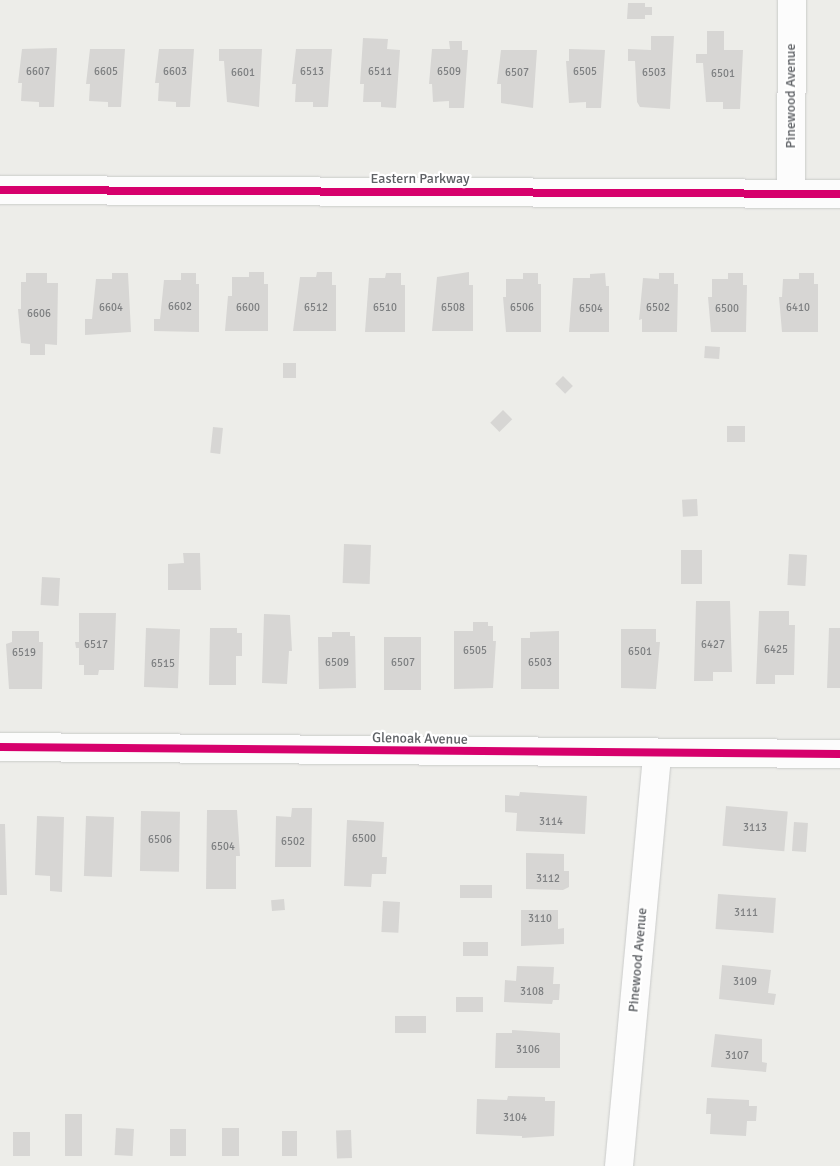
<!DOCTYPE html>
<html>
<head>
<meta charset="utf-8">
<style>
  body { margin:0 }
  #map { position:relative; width:840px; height:1166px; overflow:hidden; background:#edede9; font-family:Signika,sans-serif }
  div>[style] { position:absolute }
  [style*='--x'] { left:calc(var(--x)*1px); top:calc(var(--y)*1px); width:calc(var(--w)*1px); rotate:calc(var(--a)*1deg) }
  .building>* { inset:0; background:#d7d6d4; transform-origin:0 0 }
  .roads { filter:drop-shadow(0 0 1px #cacbca) drop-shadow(0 0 1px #cacbca) }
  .minor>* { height:28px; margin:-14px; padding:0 14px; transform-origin:14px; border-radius:14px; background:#fcfcfc }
  .cycleway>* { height:8px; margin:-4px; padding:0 4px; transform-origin:4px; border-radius:4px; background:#d6006c }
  span { translate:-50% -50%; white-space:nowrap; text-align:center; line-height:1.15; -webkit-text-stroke:4.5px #fff; paint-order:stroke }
  .number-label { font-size:11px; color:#7d7f81 }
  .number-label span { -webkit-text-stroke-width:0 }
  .street-label { font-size:14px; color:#5e6165 }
</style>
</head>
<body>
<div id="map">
  <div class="building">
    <div style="clip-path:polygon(628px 3px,645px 3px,645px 7px,652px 7px,652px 15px,645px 15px,645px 19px,627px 19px)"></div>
    <div style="clip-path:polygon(707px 31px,724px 31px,724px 50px,743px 50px,740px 109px,723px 109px,723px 102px,706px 102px,703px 63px,696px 63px,696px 54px,707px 54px)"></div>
    <div style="clip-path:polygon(651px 36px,674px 36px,670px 109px,640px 107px,637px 102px,635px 61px,628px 61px,628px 49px,651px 50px)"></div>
    <div style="clip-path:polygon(363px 38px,388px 39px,387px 49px,400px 50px,396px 108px,381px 107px,381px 102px,363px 102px,364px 84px,360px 84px)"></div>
    <div style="clip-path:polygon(449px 41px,462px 41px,462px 50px,468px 50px,464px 108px,449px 108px,449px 101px,433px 102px,432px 84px,429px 84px,432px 49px,450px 49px)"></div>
    <div style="clip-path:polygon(57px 48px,54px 107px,39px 107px,39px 102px,21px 101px,22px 83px,18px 83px,22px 49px)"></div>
    <div style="clip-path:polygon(90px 49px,125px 49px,121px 107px,108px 107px,108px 102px,89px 101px,90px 84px,86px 84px)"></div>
    <div style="clip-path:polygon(159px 49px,194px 49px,190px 107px,176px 107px,176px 102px,158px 101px,159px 83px,155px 83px)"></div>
    <div style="clip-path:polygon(219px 49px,262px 49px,259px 107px,227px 102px,224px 61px,219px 61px)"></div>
    <div style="clip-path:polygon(296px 49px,332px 49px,328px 107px,313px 107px,313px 102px,295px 102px,296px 84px,292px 84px)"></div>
    <div style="clip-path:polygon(569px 49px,605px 50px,601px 108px,586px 108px,586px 102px,569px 103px,566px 61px,569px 61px)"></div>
    <div style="clip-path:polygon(501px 50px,537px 50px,533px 108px,501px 103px,501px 84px,497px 84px)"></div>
    <div style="clip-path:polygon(249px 272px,264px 272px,264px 284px,268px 284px,268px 331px,225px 331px,228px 296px,232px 296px,232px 277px,249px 277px)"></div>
    <div style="clip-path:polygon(317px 272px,332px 272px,332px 285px,336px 285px,336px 331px,293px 331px,300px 277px,316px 277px)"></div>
    <div style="clip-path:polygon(469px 272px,469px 285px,473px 285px,473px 331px,432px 331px,437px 277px)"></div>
    <div style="clip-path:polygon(26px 273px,47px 273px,47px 283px,58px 283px,57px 345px,45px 344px,45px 355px,30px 355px,30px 344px,21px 343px,18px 309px,21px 309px,21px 282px,26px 282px)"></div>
    <div style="clip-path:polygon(112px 273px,128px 273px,131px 332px,85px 335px,85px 319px,92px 319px,96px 279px,112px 279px)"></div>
    <div style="clip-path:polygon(181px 273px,196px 273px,196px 284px,199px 284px,199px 332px,154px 331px,154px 319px,160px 319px,164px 280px,181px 280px)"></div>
    <div style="clip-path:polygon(386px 273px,401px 273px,401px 285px,405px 285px,405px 332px,365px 332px,369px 278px,385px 278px)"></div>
    <div style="clip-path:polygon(523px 273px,538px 273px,538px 284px,541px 284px,541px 332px,506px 332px,503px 297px,506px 297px,506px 279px,523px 279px)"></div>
    <div style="clip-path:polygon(605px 273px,606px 286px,609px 286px,609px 332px,569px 332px,573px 278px,590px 278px,590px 274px)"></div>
    <div style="clip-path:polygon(659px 273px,674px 273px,674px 284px,678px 284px,677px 332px,642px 332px,642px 319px,639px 320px,643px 278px,659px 279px)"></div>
    <div style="clip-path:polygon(728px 273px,743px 273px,743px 285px,747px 285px,746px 332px,711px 332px,708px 297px,712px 297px,712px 279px,728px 279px)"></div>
    <div style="clip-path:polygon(799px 273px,814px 273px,814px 284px,818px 284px,818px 332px,782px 332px,779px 297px,782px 297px,783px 279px,799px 279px)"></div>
    <div style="left:705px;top:346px;width:15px;height:12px;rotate:4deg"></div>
    <div style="left:283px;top:363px;width:13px;height:15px"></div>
    <div style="left:563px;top:376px;width:14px;height:11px;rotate:45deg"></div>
    <div style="left:503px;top:410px;width:13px;height:18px;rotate:45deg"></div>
    <div style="left:745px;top:426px;width:16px;height:18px;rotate:90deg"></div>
    <div style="left:213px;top:427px;width:10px;height:26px;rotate:6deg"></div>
    <div style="left:697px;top:499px;width:17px;height:15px;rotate:87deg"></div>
    <div style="left:344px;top:544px;width:27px;height:39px;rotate:2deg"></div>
    <div style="left:681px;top:550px;width:21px;height:34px"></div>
    <div style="clip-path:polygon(183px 553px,200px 553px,201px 590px,168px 590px,168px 564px,184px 563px)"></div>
    <div style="left:789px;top:554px;width:18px;height:31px;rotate:3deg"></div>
    <div style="left:42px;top:577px;width:18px;height:28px;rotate:3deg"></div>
    <div style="clip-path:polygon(696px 601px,730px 601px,732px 672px,713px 672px,713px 681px,694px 681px)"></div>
    <div style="clip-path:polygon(759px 611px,789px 611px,789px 625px,795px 625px,794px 675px,775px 675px,775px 684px,756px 684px)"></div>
    <div style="clip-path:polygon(79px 613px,116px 613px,114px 670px,99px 670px,98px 675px,84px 675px,84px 665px,79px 665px,79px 648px,76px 648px,75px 642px,79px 642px)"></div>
    <div style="clip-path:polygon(264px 614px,290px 615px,292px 651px,289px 651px,287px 684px,262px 683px)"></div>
    <div style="clip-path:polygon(473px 622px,488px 622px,488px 626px,493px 626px,493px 641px,496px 641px,493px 688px,454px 689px,454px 631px,473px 631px)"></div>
    <div style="left:146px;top:628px;width:34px;height:59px;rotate:2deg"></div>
    <div style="clip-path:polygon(210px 628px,237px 628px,237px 633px,242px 633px,242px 656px,236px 656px,236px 685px,209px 685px)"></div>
    <div style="clip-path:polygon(829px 628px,840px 628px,840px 688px,827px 688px)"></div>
    <div style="clip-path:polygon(621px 629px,656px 629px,656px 642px,660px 642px,656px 689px,621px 688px)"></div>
    <div style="clip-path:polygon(12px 631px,39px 631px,39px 642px,43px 642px,42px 689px,9px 689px,6px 644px,12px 642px)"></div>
    <div style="clip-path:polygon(559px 631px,559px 689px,521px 689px,521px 638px,530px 638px,530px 632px)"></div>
    <div style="clip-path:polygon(332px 632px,350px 632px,350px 636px,355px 636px,356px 688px,319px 689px,318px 637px,332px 637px)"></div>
    <div style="left:384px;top:637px;width:37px;height:53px"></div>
    <div style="clip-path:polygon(520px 792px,587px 796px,585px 834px,516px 831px,517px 813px,505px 812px,505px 795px,519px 796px)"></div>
    <div style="left:726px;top:806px;width:62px;height:40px;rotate:5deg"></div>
    <div style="clip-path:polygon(292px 808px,312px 808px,311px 867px,275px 867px,276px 816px,291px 817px)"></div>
    <div style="clip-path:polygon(207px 810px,237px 810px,240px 856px,236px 856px,236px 889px,206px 889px)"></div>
    <div style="left:141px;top:811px;width:39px;height:60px;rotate:1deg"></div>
    <div style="clip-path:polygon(37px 816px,64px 817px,62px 892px,50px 891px,50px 876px,35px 875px)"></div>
    <div style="left:86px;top:816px;width:28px;height:60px;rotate:2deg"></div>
    <div style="clip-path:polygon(347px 820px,384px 822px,382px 857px,387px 857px,386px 874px,372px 874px,371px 887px,344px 886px)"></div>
    <div style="left:794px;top:822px;width:14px;height:29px;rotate:4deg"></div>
    <div style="clip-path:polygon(0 824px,5px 824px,7px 895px,0 895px)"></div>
    <div style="clip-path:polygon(526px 853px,564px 854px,564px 871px,569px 871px,569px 887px,563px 890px,526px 889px)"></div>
    <div style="left:460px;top:885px;width:32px;height:13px"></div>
    <div style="left:718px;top:894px;width:58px;height:35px;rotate:4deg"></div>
    <div style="left:284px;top:899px;width:11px;height:13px;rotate:85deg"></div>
    <div style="left:383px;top:901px;width:17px;height:31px;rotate:3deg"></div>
    <div style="clip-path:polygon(521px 910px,558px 910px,558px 929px,564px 928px,564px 944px,521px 946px)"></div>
    <div style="left:463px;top:942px;width:25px;height:14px"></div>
    <div style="clip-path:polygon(722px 965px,771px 970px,768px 993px,776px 994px,774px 1005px,719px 999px)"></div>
    <div style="clip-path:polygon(517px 966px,554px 967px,553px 984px,560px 984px,559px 1000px,553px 1000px,552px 1004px,504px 1002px,505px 980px,516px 981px)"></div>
    <div style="left:483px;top:997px;width:15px;height:27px;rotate:90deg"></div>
    <div style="left:395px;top:1016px;width:31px;height:17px"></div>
    <div style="clip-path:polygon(512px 1030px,560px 1033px,560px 1068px,495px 1068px,496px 1033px,512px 1033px)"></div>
    <div style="clip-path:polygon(715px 1034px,762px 1039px,762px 1062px,767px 1063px,766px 1072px,711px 1067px)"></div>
    <div style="clip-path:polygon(508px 1096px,545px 1097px,545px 1101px,555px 1101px,554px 1136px,522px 1138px,522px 1136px,476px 1134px,477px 1099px,507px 1100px)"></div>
    <div style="clip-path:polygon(707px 1098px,749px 1100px,749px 1106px,757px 1106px,756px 1121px,747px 1121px,746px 1136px,710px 1134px,711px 1114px,706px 1114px)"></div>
    <div style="left:65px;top:1114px;width:17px;height:42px"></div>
    <div style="left:116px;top:1128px;width:18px;height:27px;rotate:3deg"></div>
    <div style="left:222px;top:1128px;width:17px;height:28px"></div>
    <div style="left:170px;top:1129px;width:16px;height:27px"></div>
    <div style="left:351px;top:1130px;width:28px;height:15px;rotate:88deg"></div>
    <div style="left:282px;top:1131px;width:15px;height:25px"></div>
    <div style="left:13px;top:1132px;width:17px;height:24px"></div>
  </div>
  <div class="roads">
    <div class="minor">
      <div style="--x:0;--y:190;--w:840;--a:0.27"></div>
      <div style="--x:791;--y:192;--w:192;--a:-89.7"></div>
      <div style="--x:0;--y:747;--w:840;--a:0.48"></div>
      <div style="--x:619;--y:1166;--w:414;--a:-84.7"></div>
    </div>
  </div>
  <div class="cycleway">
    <div style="--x:0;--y:190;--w:840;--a:0.27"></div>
    <div style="--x:0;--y:747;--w:840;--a:0.48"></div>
  </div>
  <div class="number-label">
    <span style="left:38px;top:72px">6607</span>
    <span style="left:106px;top:72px">6605</span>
    <span style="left:175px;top:72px">6603</span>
    <span style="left:312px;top:72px">6513</span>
    <span style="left:380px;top:72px">6511</span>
    <span style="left:449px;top:72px">6509</span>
    <span style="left:585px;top:72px">6505</span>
    <span style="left:243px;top:73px">6601</span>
    <span style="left:517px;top:73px">6507</span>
    <span style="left:654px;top:73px">6503</span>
    <span style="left:723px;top:74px">6501</span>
    <span style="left:180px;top:307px">6602</span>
    <span style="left:111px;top:308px">6604</span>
    <span style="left:248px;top:308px">6600</span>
    <span style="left:316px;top:308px">6512</span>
    <span style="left:385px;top:308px">6510</span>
    <span style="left:453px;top:308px">6508</span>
    <span style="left:522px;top:308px">6506</span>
    <span style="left:658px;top:308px">6502</span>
    <span style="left:798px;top:308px">6410</span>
    <span style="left:591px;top:309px">6504</span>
    <span style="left:727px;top:309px">6500</span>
    <span style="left:39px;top:314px">6606</span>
    <span style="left:96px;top:645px">6517</span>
    <span style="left:713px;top:645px">6427</span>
    <span style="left:776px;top:650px">6425</span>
    <span style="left:475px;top:651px">6505</span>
    <span style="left:640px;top:652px">6501</span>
    <span style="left:24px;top:653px">6519</span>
    <span style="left:337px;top:663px">6509</span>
    <span style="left:403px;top:663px">6507</span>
    <span style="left:540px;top:663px">6503</span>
    <span style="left:163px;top:664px">6515</span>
    <span style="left:551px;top:822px">3114</span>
    <span style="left:755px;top:828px">3113</span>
    <span style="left:364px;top:839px">6500</span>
    <span style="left:160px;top:840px">6506</span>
    <span style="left:293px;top:842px">6502</span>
    <span style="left:223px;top:847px">6504</span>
    <span style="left:548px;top:879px">3112</span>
    <span style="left:746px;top:913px">3111</span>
    <span style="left:540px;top:919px">3110</span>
    <span style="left:745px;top:982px">3109</span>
    <span style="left:532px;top:992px">3108</span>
    <span style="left:528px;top:1050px">3106</span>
    <span style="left:737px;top:1056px">3107</span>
    <span style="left:515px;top:1118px">3104</span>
  </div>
  <div class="street-label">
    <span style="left:791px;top:96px;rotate:-90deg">Pinewood Avenue</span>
    <span style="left:420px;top:179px">Eastern Parkway</span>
    <span style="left:420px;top:739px;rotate:1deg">Glenoak Avenue</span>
    <span style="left:638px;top:960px;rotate:-85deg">Pinewood Avenue</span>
  </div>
</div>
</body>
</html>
